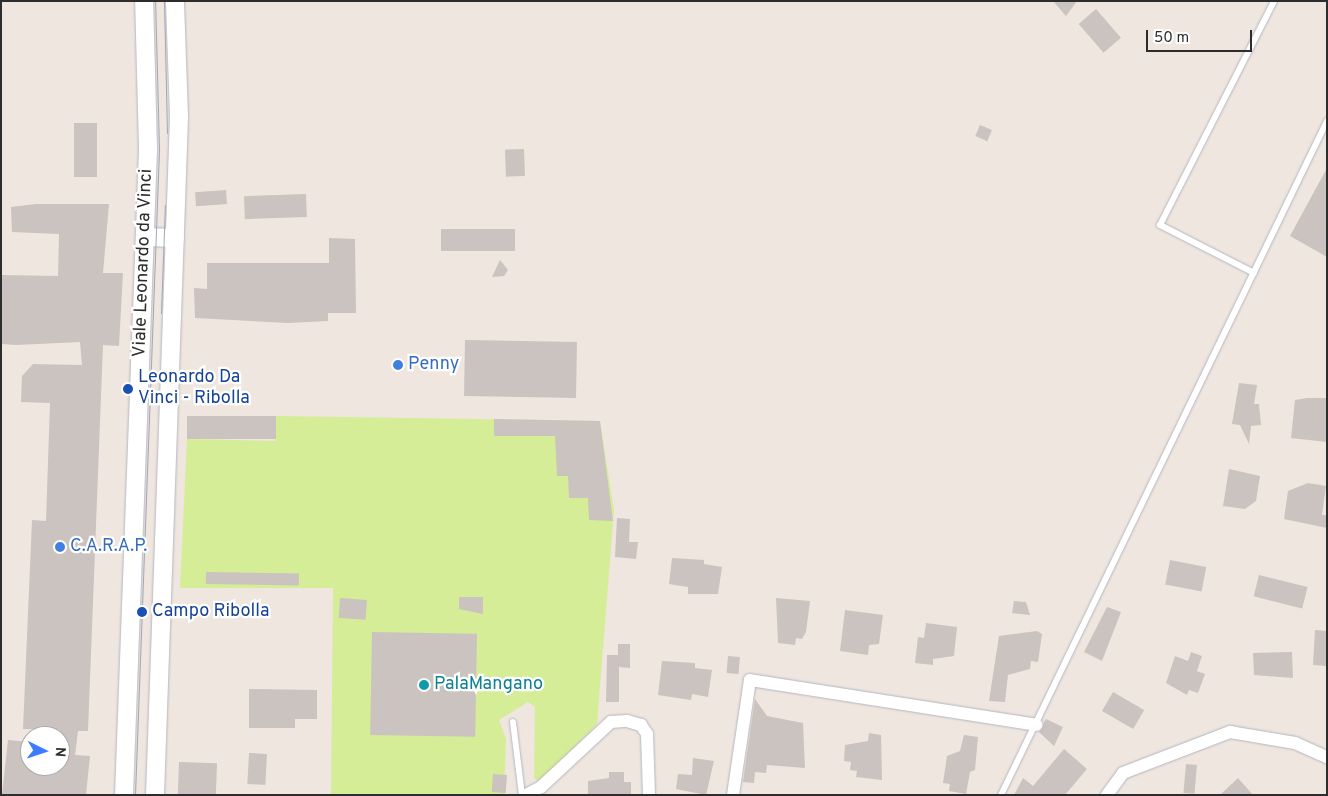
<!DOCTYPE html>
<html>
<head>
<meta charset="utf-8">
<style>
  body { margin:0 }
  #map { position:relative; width:1328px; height:796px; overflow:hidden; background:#efe6df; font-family:Overpass,sans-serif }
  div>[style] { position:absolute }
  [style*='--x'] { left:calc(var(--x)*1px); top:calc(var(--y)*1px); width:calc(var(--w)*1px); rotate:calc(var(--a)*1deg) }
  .pitch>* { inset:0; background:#d5ed97 }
  .building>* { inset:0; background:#cac3bf; transform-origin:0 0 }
  .roads { filter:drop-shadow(0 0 1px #b3b7c1) drop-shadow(0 0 1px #b3b7c1) }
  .lane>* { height:6px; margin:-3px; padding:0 3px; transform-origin:3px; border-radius:3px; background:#fff }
  .street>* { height:12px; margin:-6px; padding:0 6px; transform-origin:6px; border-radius:6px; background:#fff }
  .secondary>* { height:18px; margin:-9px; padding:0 9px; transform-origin:9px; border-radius:9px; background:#fff }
  .tram>* { height:1px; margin:-0.5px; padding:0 0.5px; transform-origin:0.5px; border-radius:0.5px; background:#a1a8b8 }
  .dots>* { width:14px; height:14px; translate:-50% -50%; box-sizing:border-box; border:2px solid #fff; border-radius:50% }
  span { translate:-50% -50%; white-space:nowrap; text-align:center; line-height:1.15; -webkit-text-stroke:4.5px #fff; paint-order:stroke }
  .street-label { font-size:18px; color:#2d2d2d }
  .shop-label { font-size:18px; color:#366cbe }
  .left { translate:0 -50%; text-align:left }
  .transit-label { font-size:18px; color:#164399 }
  .culture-label { font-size:18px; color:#0d838f }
  .frame { position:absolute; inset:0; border:2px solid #2d2d2d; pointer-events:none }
  .north { position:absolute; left:20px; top:726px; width:50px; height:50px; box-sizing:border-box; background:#fff; border:1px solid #ababab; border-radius:50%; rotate:94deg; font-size:14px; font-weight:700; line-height:20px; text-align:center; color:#2d2d2d }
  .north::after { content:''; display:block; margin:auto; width:18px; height:22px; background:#3c7dff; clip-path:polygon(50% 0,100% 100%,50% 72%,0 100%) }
  .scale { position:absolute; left:1146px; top:30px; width:106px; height:22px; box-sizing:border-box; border:2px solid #2d2d2d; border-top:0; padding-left:6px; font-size:15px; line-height:18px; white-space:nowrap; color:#2d2d2d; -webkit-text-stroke:4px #fff; paint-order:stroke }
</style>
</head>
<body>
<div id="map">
  <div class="pitch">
    <div style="clip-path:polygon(276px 416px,600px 421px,614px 510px,597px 724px,540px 782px,534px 778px,535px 707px,528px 702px,499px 720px,506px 739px,504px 795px,331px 795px,333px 588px,180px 588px,187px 439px,275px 441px)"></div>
  </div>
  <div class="building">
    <div style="clip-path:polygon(1053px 1px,1077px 1px,1066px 16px)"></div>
    <div style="left:1096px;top:9px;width:38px;height:23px;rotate:49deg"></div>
    <div style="left:74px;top:123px;width:23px;height:54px"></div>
    <div style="left:980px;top:125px;width:13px;height:12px;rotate:23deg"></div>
    <div style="left:524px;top:149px;width:27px;height:19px;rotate:88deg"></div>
    <div style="clip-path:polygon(1327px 168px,1327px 257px,1290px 236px)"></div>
    <div style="left:226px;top:190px;width:14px;height:31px;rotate:86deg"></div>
    <div style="left:306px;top:194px;width:23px;height:62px;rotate:88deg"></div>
    <div style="clip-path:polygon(36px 204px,109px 204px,103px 273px,123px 273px,119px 346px,103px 345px,88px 731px,78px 731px,75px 755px,90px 756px,86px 795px,2px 795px,8px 740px,30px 742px,30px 766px,60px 766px,60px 730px,23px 729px,32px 520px,46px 521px,50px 403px,21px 402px,22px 376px,33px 364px,82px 365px,80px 342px,16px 345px,2px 344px,1px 340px,1px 275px,58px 276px,59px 234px,12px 232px,11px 207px)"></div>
    <div style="left:515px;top:229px;width:22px;height:74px;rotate:90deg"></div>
    <div style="clip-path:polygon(329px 238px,355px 239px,356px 313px,328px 313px,328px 321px,288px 323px,195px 318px,194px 288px,207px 289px,207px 263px,329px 263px)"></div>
    <div style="clip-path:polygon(500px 260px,508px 270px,504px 276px,492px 277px)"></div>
    <div style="left:465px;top:340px;width:112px;height:56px;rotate:1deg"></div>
    <div style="clip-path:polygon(1239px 383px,1257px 385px,1254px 404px,1259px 404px,1261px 425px,1251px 426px,1249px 444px,1240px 425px,1232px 424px)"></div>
    <div style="clip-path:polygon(1307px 398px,1327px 398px,1327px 442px,1291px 438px,1295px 400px)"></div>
    <div style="left:187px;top:416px;width:89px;height:23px"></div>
    <div style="clip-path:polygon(494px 419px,600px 421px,613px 521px,589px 520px,588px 498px,569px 498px,568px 476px,557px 476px,555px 436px,494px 436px)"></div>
    <div style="clip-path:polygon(1229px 469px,1260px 476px,1256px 501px,1245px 509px,1223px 506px)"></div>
    <div style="clip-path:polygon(1308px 483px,1326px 486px,1322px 515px,1327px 515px,1327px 528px,1284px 519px,1288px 491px)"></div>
    <div style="clip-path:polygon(617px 518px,630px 519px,629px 542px,638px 542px,636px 559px,615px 557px)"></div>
    <div style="clip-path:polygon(672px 558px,704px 560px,704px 564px,722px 567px,718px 594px,688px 594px,688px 587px,669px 584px)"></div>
    <div style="left:1170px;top:560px;width:37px;height:25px;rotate:11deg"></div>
    <div style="left:206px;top:572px;width:93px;height:12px;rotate:1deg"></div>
    <div style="left:1259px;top:575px;width:50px;height:22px;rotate:14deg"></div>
    <div style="clip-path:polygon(459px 597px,483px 597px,483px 614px,459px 609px)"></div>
    <div style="left:340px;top:598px;width:27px;height:20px;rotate:4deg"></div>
    <div style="clip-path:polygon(776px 598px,810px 601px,806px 632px,802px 639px,796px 638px,795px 645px,778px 643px)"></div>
    <div style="clip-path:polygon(1014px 601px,1026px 602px,1030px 615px,1012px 613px)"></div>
    <div style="clip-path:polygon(1107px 607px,1121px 612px,1102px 661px,1084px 652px)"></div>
    <div style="clip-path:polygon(845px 610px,883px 615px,879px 644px,869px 645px,868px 655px,840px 651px)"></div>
    <div style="clip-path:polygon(926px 623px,957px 627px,954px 656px,933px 659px,933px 665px,915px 663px,918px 637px,924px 638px)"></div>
    <div style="clip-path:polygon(1315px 630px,1327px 631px,1327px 666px,1313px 665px)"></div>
    <div style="clip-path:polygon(1037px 631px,1042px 634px,1038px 662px,1031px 661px,1030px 669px,1008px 675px,1005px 702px,989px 701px,999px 636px)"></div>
    <div style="left:372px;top:632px;width:105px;height:103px;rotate:1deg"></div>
    <div style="clip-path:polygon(618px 644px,630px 644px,630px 668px,619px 667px,619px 702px,606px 702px,607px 655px,618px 655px)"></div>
    <div style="clip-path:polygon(1191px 652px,1202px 656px,1197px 671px,1205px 674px,1198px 693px,1189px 690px,1187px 695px,1166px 683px,1175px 656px,1188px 661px)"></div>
    <div style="clip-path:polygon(1292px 652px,1293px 678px,1254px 675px,1253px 653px)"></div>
    <div style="left:728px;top:656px;width:12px;height:17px;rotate:5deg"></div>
    <div style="clip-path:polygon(662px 661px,695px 663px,695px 668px,712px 670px,708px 697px,692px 694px,691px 700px,658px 695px)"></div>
    <div style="clip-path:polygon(249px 689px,317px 690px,317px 719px,295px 719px,295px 728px,249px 728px)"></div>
    <div style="left:1113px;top:692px;width:36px;height:22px;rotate:30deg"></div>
    <div style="clip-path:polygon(755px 699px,767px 716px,803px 723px,805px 768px,767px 765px,766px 773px,755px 772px,754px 783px,743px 782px)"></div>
    <div style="clip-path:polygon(1046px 719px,1063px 727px,1054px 746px,1039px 732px)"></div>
    <div style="clip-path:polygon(869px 733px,881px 735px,882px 780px,856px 777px,857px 771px,850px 770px,851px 762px,844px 761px,845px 745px,868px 741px)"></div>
    <div style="clip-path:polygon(964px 735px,978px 737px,975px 770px,970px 772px,966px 794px,949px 791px,950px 784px,943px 783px,947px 756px,960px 751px)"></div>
    <div style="clip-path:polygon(1064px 749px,1087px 769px,1065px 795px,1014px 795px,1023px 778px,1033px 786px)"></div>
    <div style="left:249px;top:753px;width:18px;height:31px;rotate:3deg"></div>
    <div style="clip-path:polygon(693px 758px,714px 761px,706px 795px,676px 789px,678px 774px,692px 775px)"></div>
    <div style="left:179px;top:762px;width:38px;height:33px;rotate:2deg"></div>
    <div style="left:1186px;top:764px;width:11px;height:29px;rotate:5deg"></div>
    <div style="clip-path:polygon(609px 772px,624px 772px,624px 782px,631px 782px,631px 795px,588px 795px,588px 781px,609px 778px)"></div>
    <div style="left:493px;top:774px;width:14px;height:18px;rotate:4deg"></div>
    <div style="clip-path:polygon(1238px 778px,1253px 795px,1220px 795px)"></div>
  </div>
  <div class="roads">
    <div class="lane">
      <div style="--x:1254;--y:273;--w:106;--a:-152.9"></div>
      <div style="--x:1160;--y:225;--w:251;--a:-63"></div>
      <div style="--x:513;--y:722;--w:74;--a:83"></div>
      <div style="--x:1001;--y:795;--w:749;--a:-64.19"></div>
    </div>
    <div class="street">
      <div style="--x:526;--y:795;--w:17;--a:-28"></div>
      <div style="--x:541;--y:787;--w:96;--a:-42.9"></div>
      <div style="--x:611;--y:722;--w:16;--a:-4"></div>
      <div style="--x:627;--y:721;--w:15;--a:16"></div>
      <div style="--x:641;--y:725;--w:11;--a:56"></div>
      <div style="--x:647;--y:734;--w:61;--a:88.1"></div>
      <div style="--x:733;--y:795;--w:116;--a:-81.6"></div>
      <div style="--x:750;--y:680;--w:290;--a:8.9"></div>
      <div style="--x:1107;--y:795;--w:27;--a:-54"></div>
      <div style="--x:1123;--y:773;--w:115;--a:-21"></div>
      <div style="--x:1230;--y:732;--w:66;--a:9.6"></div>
      <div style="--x:1295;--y:743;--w:35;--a:24"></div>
    </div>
    <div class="secondary">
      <div style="--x:145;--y:237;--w:30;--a:2"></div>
      <div style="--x:124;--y:795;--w:646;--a:-87.87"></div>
      <div style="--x:148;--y:149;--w:148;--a:-91.5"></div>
      <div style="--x:155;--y:795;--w:678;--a:-87.97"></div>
      <div style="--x:179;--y:117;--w:116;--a:-92"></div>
    </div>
  </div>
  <div class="tram">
    <div style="--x:164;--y:1;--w:132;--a:88.7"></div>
    <div style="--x:161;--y:313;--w:108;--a:-87.9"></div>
    <div style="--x:135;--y:795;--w:646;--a:-87.87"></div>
    <div style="--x:159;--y:149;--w:148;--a:-91.5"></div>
  </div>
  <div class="dots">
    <div style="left:398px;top:365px;background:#3f7fe0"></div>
    <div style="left:128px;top:389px;background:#1a4fb4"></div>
    <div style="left:60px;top:547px;background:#3f7fe0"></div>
    <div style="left:142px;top:612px;background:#1a4fb4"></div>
    <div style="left:424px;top:685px;background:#0f9aa8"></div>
  </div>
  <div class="street-label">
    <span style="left:144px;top:263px;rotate:-88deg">Viale Leonardo da Vinci</span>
  </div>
  <div class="shop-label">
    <span class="left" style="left:408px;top:365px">Penny</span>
    <span class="left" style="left:70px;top:547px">C.A.R.A.P.</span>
  </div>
  <div class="transit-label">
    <span class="left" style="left:138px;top:389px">Leonardo Da<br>Vinci - Ribolla</span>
    <span class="left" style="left:152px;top:612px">Campo Ribolla</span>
  </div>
  <div class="culture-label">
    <span class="left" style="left:434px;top:685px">PalaMangano</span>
  </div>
  <div class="frame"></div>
  <div class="north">N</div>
  <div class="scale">50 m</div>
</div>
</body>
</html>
